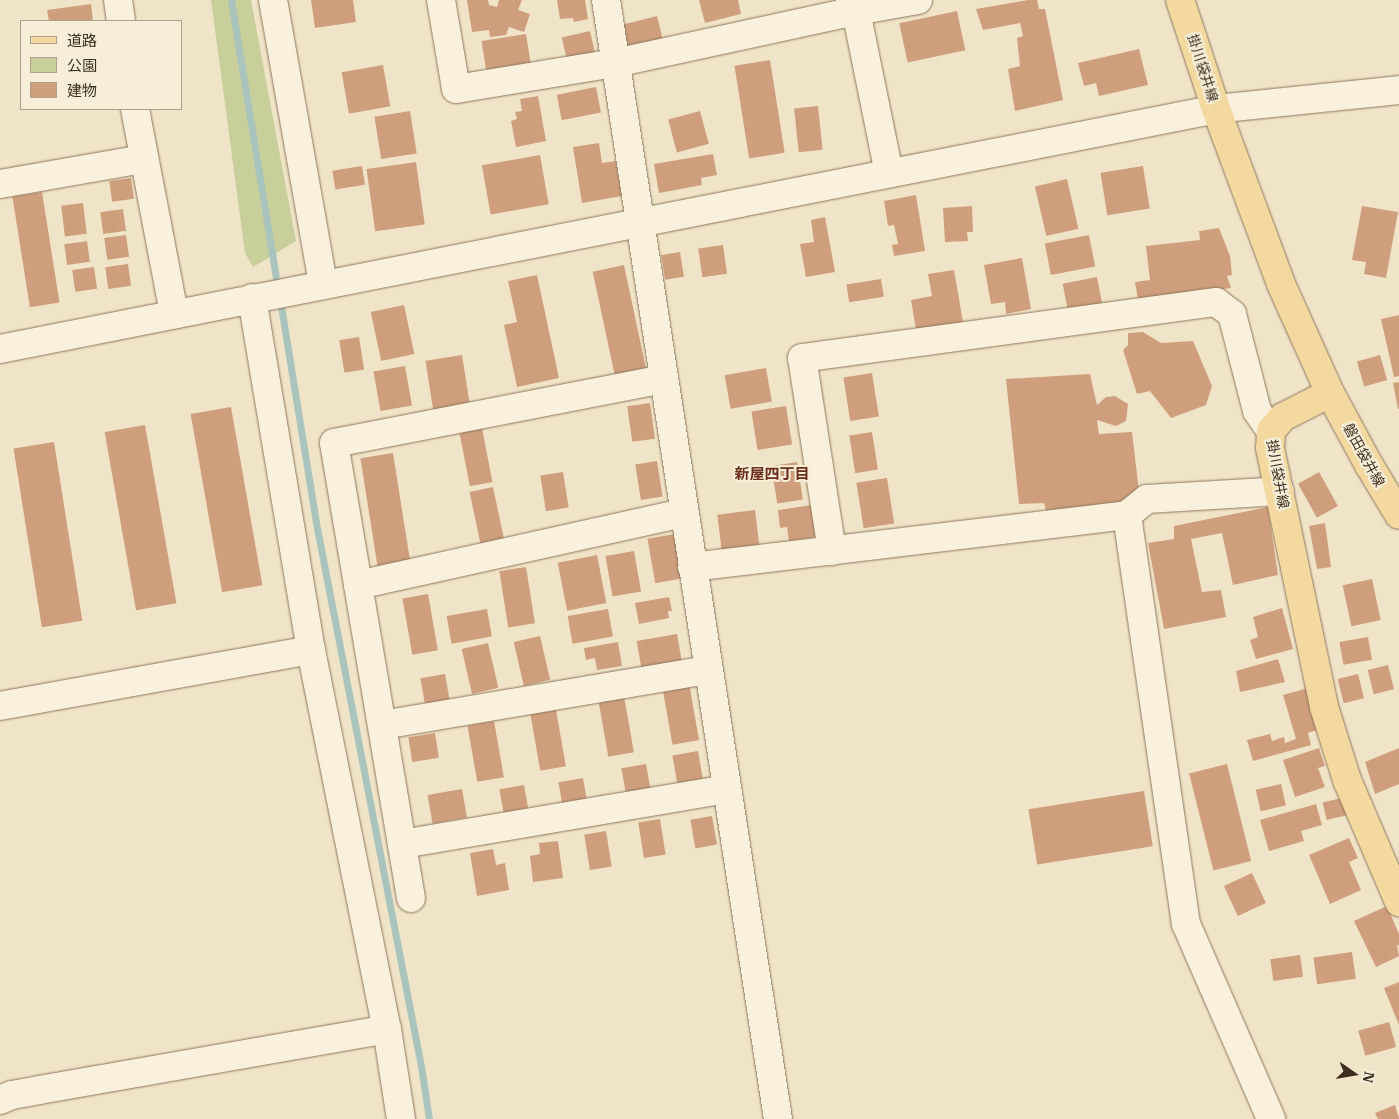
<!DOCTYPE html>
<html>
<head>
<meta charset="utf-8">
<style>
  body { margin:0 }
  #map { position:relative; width:1399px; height:1119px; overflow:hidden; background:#f0e4c8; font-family:"IBM Plex Serif","Noto Sans JP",serif }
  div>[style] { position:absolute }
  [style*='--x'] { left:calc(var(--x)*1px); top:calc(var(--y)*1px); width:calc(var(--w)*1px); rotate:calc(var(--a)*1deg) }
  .green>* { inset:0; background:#c9cf9b }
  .stream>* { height:7px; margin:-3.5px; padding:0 3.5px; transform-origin:3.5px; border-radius:3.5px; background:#a9c4bc }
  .building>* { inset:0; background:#cf9f7d; transform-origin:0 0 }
  .roads { filter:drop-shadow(0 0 1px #8d765c) drop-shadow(0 0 1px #8d765c) }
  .minor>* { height:28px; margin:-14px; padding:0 14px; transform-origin:14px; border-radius:14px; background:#faf1dc }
  .major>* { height:28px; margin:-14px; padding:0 14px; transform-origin:14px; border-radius:14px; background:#f3d9a0 }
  span { translate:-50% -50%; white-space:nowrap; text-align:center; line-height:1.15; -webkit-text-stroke:4px #f7eed8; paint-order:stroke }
  .street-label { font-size:14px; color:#3d2e20 }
  .neighbourhood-label { font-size:15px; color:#6b2e1e; font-weight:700 }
  .legend { position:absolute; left:20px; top:20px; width:162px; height:90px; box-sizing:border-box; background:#f7eed8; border:1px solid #ada18e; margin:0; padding:6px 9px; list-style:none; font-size:15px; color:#3d2e20 }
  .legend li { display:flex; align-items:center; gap:10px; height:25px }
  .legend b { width:25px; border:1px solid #ada18e }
  .north { position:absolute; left:1329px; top:1049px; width:50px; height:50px; -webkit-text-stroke:4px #f7eed8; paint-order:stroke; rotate:103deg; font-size:14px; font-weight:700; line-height:20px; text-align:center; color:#3d2e20 }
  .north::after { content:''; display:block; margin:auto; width:18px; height:22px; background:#3d2e20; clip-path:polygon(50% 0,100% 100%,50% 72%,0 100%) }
</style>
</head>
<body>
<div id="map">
  <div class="green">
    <div style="clip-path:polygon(211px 0,251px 0,296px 241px,253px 267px,245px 253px)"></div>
  </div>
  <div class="stream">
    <div style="--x:231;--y:0;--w:294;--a:80.8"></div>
    <div style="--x:280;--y:300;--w:226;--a:80.8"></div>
    <div style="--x:316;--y:523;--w:553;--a:79.06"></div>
    <div style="--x:421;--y:1066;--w:54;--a:81.4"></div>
  </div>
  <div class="building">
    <div style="clip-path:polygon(311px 0,353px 0,356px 22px,315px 28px)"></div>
    <div style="clip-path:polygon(467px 0,488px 0,489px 5px,497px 7px,499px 0,522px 0,518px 10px,530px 14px,524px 32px,509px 27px,506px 35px,490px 37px,489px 30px,472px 32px)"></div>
    <div style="clip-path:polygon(557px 0,585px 0,588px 19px,574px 22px,573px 18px,560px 19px)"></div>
    <div style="clip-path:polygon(699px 0,738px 0,741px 14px,705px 23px)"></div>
    <div style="clip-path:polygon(1028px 0,1037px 0,1039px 9px,1045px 9px,1063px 100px,1015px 111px,1008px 69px,1020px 66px,1017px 38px,1023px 36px,1020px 23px,983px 30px,976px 9px)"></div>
    <div style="clip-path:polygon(91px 4px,93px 21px,49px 21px,47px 10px)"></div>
    <div style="left:957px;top:11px;width:40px;height:59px;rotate:78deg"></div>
    <div style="left:657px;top:16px;width:29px;height:37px;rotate:76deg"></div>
    <div style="left:590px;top:31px;width:23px;height:29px;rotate:77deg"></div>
    <div style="left:526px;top:34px;width:32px;height:45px;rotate:81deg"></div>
    <div style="clip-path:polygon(1139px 49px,1148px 85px,1099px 96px,1096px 83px,1084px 86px,1078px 63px)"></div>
    <div style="left:770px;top:60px;width:94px;height:36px;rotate:81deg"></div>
    <div style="left:383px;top:65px;width:42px;height:42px;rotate:80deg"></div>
    <div style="left:596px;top:87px;width:26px;height:40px;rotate:79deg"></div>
    <div style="clip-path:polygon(538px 96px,546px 141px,516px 147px,511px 121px,517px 119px,515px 112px,522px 111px,520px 99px)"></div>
    <div style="left:818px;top:106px;width:44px;height:24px;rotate:84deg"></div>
    <div style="left:410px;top:111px;width:43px;height:36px;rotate:81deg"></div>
    <div style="left:700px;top:111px;width:34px;height:33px;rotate:75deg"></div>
    <div style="clip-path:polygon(599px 143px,602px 163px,616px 161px,622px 196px,582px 203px,573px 147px)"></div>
    <div style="clip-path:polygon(713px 154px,717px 175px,701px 178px,702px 185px,659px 193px,654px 164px)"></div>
    <div style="left:540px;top:155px;width:50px;height:59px;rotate:80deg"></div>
    <div style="left:416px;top:162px;width:63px;height:50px;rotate:82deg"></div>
    <div style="left:362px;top:166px;width:19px;height:30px;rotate:81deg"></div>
    <div style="left:1143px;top:166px;width:43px;height:43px;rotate:81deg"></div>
    <div style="left:131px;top:178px;width:21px;height:22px;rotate:82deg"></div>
    <div style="left:1067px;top:179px;width:51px;height:33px;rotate:77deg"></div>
    <div style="left:42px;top:192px;width:112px;height:30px;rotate:81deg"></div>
    <div style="clip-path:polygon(916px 195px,925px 251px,894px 256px,892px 245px,898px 244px,894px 225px,888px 226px,884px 201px)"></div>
    <div style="left:83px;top:203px;width:31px;height:22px;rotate:83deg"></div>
    <div style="clip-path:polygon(972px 206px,973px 232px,967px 232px,968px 241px,945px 242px,943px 208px)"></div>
    <div style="clip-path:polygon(1362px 206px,1398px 212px,1386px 278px,1364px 274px,1366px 262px,1352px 260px)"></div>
    <div style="left:123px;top:209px;width:22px;height:23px;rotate:82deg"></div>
    <div style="clip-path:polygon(825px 217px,835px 272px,806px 277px,800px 244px,814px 242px,811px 220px)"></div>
    <div style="clip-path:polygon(1219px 228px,1230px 256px,1232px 275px,1227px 276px,1231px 288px,1138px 299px,1135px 282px,1150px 280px,1146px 246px,1200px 240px,1199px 231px)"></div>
    <div style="left:126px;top:235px;width:22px;height:22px;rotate:82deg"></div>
    <div style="left:1089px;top:235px;width:32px;height:45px;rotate:79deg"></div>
    <div style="left:87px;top:241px;width:21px;height:23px;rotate:82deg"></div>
    <div style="left:723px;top:245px;width:29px;height:25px;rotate:82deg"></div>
    <div style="left:680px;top:252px;width:25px;height:19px;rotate:81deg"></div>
    <div style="clip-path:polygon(1022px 258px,1031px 309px,1006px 314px,1005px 302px,991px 304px,984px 265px)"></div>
    <div style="left:128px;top:264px;width:22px;height:23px;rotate:82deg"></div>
    <div style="left:624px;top:265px;width:109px;height:32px;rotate:78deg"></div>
    <div style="left:94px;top:267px;width:22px;height:22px;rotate:82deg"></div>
    <div style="clip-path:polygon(954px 270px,963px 322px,916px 330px,911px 300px,932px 296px,928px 274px)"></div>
    <div style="clip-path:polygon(537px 275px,559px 378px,517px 387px,504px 325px,517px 322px,508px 281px)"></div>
    <div style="left:1097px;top:277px;width:32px;height:35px;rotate:79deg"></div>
    <div style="left:881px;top:279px;width:18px;height:35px;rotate:81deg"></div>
    <div style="left:404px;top:305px;width:50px;height:34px;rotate:78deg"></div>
    <div style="clip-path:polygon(1399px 315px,1399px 376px,1394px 377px,1381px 319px)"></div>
    <div style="clip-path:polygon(1143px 332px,1161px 343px,1193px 341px,1212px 386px,1206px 405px,1171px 418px,1150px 391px,1137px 394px,1123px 350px,1128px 345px,1128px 333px)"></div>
    <div style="left:359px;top:337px;width:33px;height:20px;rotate:81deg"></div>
    <div style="left:462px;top:355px;width:49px;height:37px;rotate:81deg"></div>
    <div style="left:1380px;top:355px;width:26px;height:24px;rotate:74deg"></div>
    <div style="left:405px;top:366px;width:40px;height:32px;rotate:80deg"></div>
    <div style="left:766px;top:368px;width:34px;height:42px;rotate:80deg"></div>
    <div style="left:872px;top:373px;width:44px;height:29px;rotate:81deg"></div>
    <div style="clip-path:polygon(1090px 374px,1097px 405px,1106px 397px,1115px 396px,1128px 404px,1126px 421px,1116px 426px,1097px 420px,1099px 434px,1132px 432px,1139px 491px,1121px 505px,1047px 514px,1044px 503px,1019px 504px,1006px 379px)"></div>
    <div style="clip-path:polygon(1399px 382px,1399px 409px,1398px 409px,1393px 383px)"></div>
    <div style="left:650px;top:403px;width:36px;height:23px;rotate:82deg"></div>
    <div style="left:786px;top:406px;width:39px;height:35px;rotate:81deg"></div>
    <div style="left:231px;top:407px;width:181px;height:41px;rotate:80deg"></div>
    <div style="left:481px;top:423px;width:60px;height:23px;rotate:79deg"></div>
    <div style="left:145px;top:425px;width:181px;height:41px;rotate:80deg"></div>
    <div style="left:872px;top:432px;width:38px;height:23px;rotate:81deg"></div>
    <div style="left:54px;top:442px;width:181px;height:41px;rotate:81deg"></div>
    <div style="left:393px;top:453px;width:109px;height:33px;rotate:81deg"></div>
    <div style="left:657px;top:461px;width:36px;height:22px;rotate:81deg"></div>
    <div style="left:797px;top:462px;width:38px;height:26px;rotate:81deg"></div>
    <div style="left:563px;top:472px;width:36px;height:23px;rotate:81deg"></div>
    <div style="left:1319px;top:472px;width:39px;height:24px;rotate:61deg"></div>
    <div style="left:887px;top:478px;width:46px;height:31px;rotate:81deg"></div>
    <div style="left:493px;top:487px;width:59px;height:24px;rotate:78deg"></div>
    <div style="clip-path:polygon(812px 505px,817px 537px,789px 541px,787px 527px,780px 528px,778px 510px)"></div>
    <div style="clip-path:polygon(1268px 507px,1278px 575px,1233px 585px,1222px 533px,1191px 539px,1202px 592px,1221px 590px,1226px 617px,1164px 629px,1148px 543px,1174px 539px,1174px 526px)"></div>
    <div style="left:755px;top:510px;width:43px;height:38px;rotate:83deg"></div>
    <div style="clip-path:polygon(1325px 523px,1331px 567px,1317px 569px,1309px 526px)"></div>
    <div style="left:675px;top:534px;width:45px;height:28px;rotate:80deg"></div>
    <div style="left:634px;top:551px;width:41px;height:29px;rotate:80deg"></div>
    <div style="left:597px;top:555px;width:49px;height:40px;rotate:79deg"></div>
    <div style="left:526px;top:567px;width:57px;height:27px;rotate:81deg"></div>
    <div style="left:1372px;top:579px;width:42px;height:30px;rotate:78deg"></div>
    <div style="left:428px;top:594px;width:57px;height:26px;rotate:80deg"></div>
    <div style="clip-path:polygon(669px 597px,672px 611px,668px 611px,669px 618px,639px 624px,635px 603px)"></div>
    <div style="clip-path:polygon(1282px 608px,1293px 649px,1256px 659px,1250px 640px,1258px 637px,1253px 617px)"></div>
    <div style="left:487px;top:609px;width:28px;height:41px;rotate:80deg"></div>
    <div style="left:608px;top:609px;width:28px;height:41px;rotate:80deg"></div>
    <div style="left:677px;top:634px;width:28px;height:41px;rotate:80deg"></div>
    <div style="left:540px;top:636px;width:45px;height:27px;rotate:77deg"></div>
    <div style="left:1368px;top:637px;width:23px;height:29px;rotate:80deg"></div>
    <div style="clip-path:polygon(618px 642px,622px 666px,597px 670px,595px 658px,586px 660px,584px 648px)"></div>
    <div style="left:488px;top:643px;width:46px;height:27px;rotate:77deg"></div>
    <div style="clip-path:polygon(1278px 659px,1285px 682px,1240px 692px,1236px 671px)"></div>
    <div style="left:1388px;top:665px;width:25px;height:21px;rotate:76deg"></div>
    <div style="left:445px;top:674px;width:28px;height:25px;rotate:80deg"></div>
    <div style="left:1358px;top:674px;width:25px;height:21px;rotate:76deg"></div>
    <div style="left:689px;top:683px;width:58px;height:27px;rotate:80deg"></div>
    <div style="clip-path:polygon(1308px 688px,1320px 729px,1308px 733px,1311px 745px,1253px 761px,1247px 740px,1270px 734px,1272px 741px,1284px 737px,1285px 743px,1296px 739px,1283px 695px)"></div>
    <div style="left:624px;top:696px;width:57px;height:26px;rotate:80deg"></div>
    <div style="left:556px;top:710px;width:57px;height:26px;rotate:80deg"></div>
    <div style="left:494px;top:721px;width:57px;height:27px;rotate:80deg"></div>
    <div style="left:435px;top:733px;width:25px;height:27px;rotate:81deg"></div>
    <div style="clip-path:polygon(1319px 748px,1325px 766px,1318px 768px,1325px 787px,1295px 797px,1283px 760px)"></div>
    <div style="clip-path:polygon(1399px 748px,1399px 784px,1375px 794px,1365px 762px)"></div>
    <div style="left:698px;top:751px;width:28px;height:26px;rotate:80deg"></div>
    <div style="left:646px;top:764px;width:29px;height:25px;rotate:80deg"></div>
    <div style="left:1227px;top:764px;width:100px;height:39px;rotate:76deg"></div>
    <div style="left:583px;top:778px;width:28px;height:25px;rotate:80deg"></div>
    <div style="left:1281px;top:784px;width:22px;height:26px;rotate:77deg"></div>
    <div style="left:524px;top:785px;width:29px;height:25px;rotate:80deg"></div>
    <div style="left:462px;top:789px;width:29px;height:35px;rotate:80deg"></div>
    <div style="left:1144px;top:791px;width:56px;height:117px;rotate:81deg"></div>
    <div style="left:1346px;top:797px;width:18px;height:24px;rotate:77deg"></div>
    <div style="clip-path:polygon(1316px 804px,1322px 825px,1301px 831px,1304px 841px,1269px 851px,1260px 820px)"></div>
    <div style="left:712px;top:816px;width:29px;height:22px;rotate:80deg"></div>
    <div style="left:660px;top:819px;width:36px;height:22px;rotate:81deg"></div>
    <div style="left:606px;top:831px;width:36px;height:22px;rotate:81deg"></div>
    <div style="clip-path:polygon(1349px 838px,1358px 858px,1349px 862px,1361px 890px,1330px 904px,1309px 855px)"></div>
    <div style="clip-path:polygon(558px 841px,563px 878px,533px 882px,530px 856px,540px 854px,539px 843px)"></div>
    <div style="clip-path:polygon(493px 849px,496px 865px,505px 863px,509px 890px,477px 896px,470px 853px)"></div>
    <div style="left:1252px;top:873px;width:33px;height:31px;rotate:65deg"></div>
    <div style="clip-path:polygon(1387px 906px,1399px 934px,1399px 945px,1397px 946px,1399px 956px,1376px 967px,1354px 921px)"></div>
    <div style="left:1352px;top:952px;width:27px;height:39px;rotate:82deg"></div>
    <div style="left:1300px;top:955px;width:22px;height:30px;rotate:82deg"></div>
    <div style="clip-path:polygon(1399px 982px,1399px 1025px,1384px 988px)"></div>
    <div style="left:1389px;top:1022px;width:26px;height:32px;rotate:74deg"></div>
    <div style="clip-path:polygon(1395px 1105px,1399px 1119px,1378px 1119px,1375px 1113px)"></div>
  </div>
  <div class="roads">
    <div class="minor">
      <div style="--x:118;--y:0;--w:21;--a:82"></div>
      <div style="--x:273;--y:0;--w:288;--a:80"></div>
      <div style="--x:441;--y:0;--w:90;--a:80.4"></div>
      <div style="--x:456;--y:89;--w:161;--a:-9.3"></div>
      <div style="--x:615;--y:63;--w:247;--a:-12.2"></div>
      <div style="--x:856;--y:11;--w:63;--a:-10.1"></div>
      <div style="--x:606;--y:0;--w:1132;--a:81.26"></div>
      <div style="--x:850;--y:0;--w:13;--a:61"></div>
      <div style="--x:856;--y:11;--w:165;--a:78.5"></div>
      <div style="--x:135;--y:109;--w:209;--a:79.2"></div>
      <div style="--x:0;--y:184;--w:145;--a:-9.9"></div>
      <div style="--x:252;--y:298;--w:357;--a:80.5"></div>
      <div style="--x:311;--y:650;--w:387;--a:78.7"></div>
      <div style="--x:387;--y:1029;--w:91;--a:81.2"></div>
      <div style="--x:0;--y:349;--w:1239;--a:-11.16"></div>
      <div style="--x:1216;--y:109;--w:184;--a:-5.9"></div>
      <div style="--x:1127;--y:515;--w:26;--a:-39"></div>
      <div style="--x:1147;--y:499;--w:133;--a:-3.4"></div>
      <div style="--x:832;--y:551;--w:195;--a:-98.8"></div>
      <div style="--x:802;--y:358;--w:418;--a:-7.7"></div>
      <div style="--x:1216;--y:302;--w:20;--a:37"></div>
      <div style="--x:1232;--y:314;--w:100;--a:75.5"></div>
      <div style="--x:1257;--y:411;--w:24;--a:55"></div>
      <div style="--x:692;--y:567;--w:438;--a:-6.8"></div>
      <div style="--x:1127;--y:515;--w:413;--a:81.8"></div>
      <div style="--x:1186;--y:924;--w:213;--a:66.4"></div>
      <div style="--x:358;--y:585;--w:334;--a:-12.5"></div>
      <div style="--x:0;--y:706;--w:316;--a:-10.2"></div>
      <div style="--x:382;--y:725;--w:331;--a:-9.6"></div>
      <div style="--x:402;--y:844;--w:329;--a:-9.6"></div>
      <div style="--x:411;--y:898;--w:461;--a:-99.6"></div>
      <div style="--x:334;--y:443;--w:335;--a:-11"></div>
      <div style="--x:0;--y:1100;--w:13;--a:-23"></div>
      <div style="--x:12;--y:1095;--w:27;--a:-10"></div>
      <div style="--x:39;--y:1090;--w:353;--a:-9.9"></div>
    </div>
    <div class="major">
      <div style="--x:1180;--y:0;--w:115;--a:71.7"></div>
      <div style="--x:1216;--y:109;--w:187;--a:69.6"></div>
      <div style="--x:1281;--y:284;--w:120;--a:65.8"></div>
      <div style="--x:1330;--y:393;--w:82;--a:61.6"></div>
      <div style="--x:1369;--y:465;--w:58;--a:59"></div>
      <div style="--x:1330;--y:393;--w:53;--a:152.9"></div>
      <div style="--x:1283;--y:417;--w:18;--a:131"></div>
      <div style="--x:1271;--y:431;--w:17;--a:93"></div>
      <div style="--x:1270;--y:448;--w:265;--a:78.2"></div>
      <div style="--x:1324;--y:707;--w:77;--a:72.5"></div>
      <div style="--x:1347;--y:780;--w:133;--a:66.9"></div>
    </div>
  </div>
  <div class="street-label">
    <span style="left:1203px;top:68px;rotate:72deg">掛川袋井線</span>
    <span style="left:1364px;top:455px;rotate:61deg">磐田袋井線</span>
    <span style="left:1278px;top:474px;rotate:80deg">掛川袋井線</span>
  </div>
  <div class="neighbourhood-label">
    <span style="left:772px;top:474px">新屋四丁目</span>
  </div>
  <ul class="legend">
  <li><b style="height:6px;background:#f3d9a0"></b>道路</li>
  <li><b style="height:14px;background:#c9cf9b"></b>公園</li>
  <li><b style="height:14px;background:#cf9f7d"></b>建物</li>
  </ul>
  <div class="north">N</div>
</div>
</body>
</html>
